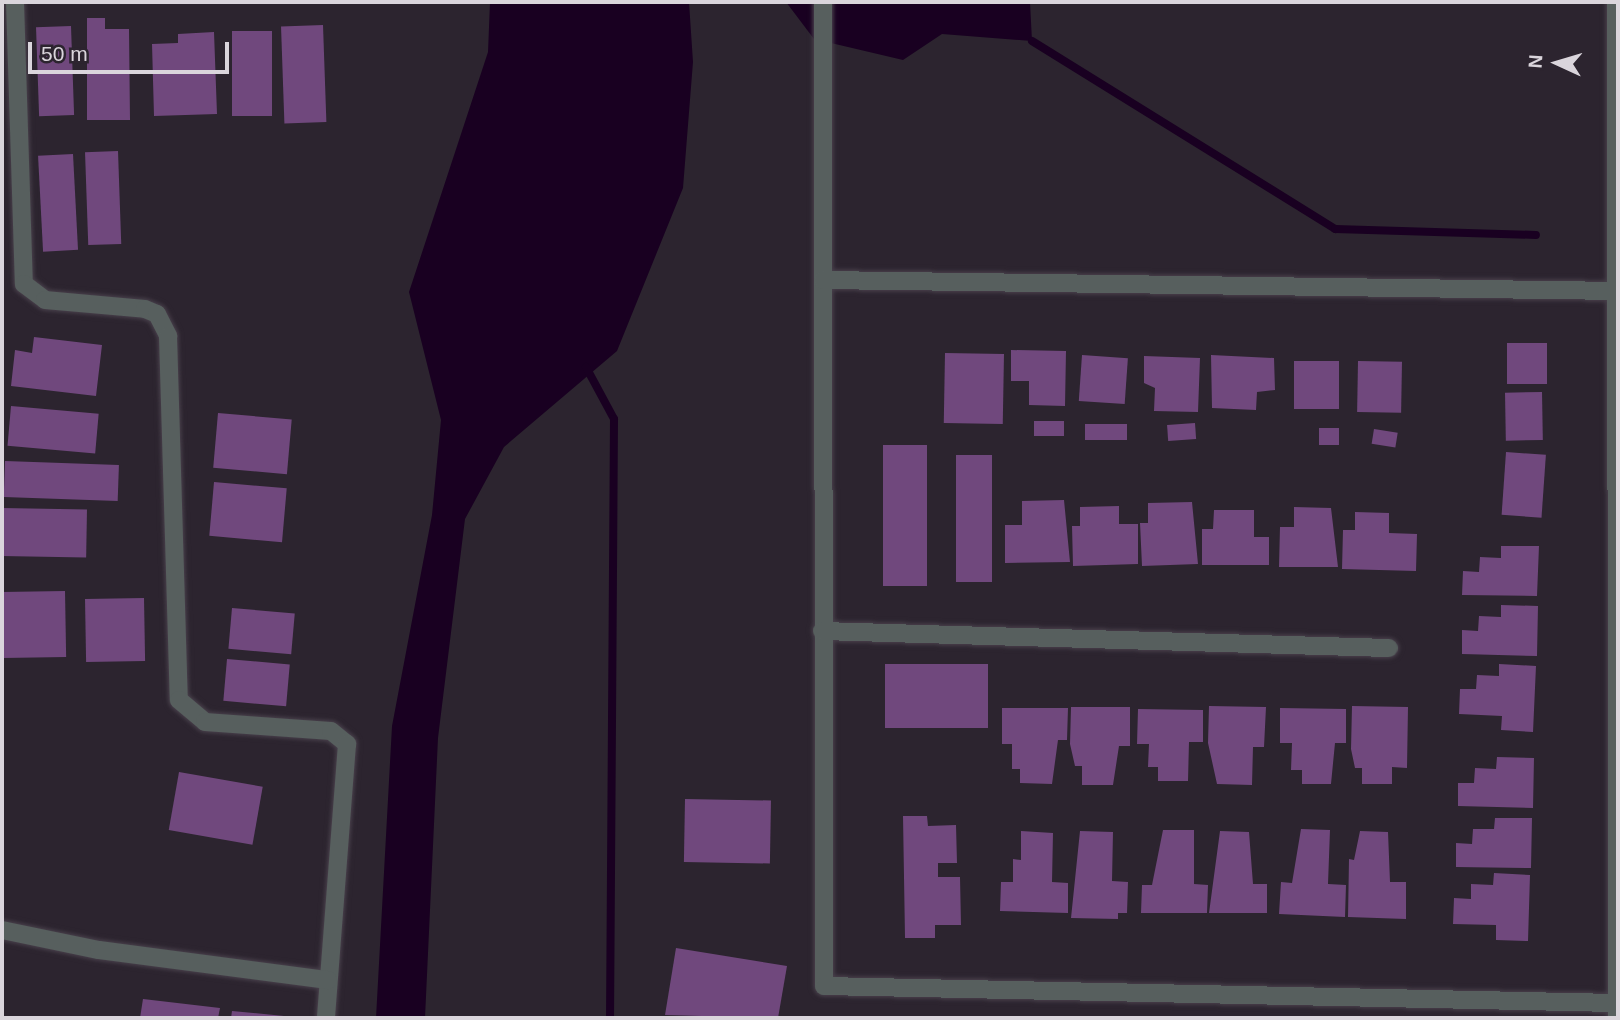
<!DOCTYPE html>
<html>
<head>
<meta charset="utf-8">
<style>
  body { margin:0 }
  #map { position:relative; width:1620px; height:1020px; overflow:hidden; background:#2c242f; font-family:Helvetica,sans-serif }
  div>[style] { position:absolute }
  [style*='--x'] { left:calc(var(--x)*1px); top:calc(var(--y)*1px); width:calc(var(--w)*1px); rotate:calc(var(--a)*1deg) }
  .water>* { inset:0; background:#190021 }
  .stream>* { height:8px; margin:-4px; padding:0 4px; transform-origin:4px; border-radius:4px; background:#190021 }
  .building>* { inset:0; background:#70487d; transform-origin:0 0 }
  .roads { filter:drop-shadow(0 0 2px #48404b) drop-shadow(0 0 2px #48404b) }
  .street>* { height:18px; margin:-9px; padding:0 9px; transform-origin:9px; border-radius:9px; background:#575f5e }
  span { translate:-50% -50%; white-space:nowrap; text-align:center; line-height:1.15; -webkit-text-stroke:6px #2c242f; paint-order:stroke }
  .frame { position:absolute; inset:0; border:4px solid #dad5dc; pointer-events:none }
  .north { position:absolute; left:1522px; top:28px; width:70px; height:70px; -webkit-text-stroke:5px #2c242f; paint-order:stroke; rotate:274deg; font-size:19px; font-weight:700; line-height:28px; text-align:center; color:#dad5dc }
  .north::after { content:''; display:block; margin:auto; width:24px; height:32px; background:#dad5dc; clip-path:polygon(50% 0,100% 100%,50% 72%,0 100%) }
  .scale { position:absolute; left:28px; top:42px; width:201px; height:32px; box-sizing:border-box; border:4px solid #dad5dc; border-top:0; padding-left:9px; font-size:21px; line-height:24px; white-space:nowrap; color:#dad5dc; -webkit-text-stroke:5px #2c242f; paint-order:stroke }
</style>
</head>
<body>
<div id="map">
  <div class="water">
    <div style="clip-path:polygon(490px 2px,689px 2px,693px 62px,683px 188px,617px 351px,504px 447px,465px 519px,438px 738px,425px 1018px,376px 1018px,392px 726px,432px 515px,441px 420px,409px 292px,488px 52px)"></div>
    <div style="clip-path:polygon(786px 2px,1030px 2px,1032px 41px,942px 34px,903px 60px,814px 39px)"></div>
  </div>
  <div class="stream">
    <div style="--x:1032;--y:41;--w:357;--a:31.8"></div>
    <div style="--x:1335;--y:229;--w:201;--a:1.7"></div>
    <div style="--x:586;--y:367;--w:59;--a:61.7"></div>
    <div style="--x:614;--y:419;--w:599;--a:90.38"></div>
  </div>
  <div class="building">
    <div style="clip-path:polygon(87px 18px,105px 18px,105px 29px,129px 29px,130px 120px,87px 120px)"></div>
    <div style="left:323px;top:25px;width:97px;height:42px;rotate:88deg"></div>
    <div style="left:71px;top:26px;width:89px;height:35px;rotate:88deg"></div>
    <div style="left:232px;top:31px;width:40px;height:85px"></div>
    <div style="clip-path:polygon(214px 32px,217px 114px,154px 116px,152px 44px,178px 43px,178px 34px)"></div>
    <div style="left:118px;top:151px;width:93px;height:33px;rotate:88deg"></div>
    <div style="left:73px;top:154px;width:96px;height:35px;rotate:87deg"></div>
    <div style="clip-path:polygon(34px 337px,102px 345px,96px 396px,11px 386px,15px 350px,32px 353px)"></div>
    <div style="left:1507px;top:343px;width:40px;height:41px"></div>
    <div style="clip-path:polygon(1011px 350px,1066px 351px,1065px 406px,1029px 405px,1029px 381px,1011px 381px)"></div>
    <div style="left:945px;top:353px;width:59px;height:70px;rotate:1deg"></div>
    <div style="left:1082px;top:355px;width:46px;height:46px;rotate:4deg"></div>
    <div style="clip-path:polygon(1211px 355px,1274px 358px,1275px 390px,1257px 392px,1256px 410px,1212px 408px)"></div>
    <div style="clip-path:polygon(1144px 356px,1200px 358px,1198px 412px,1154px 411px,1155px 388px,1144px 383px)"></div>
    <div style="left:1294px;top:361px;width:45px;height:48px"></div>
    <div style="left:1358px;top:361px;width:44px;height:51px;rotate:1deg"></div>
    <div style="left:1542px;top:392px;width:48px;height:37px;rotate:89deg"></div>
    <div style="left:11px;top:406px;width:88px;height:40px;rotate:5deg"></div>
    <div style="left:218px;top:413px;width:74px;height:55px;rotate:5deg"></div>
    <div style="left:1064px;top:421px;width:15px;height:30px;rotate:90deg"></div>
    <div style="left:1195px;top:423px;width:16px;height:28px;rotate:86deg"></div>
    <div style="left:1127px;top:424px;width:16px;height:42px;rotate:90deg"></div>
    <div style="left:1319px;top:428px;width:20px;height:17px"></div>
    <div style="left:1374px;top:429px;width:24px;height:15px;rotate:9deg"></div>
    <div style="left:883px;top:445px;width:44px;height:141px"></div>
    <div style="left:1506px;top:452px;width:40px;height:63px;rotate:4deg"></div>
    <div style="left:956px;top:455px;width:36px;height:127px"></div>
    <div style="left:5px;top:461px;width:114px;height:36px;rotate:2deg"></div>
    <div style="left:214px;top:482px;width:73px;height:54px;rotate:5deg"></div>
    <div style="clip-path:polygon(1064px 500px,1070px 562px,1005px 563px,1005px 525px,1022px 525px,1022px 501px)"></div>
    <div style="clip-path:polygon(1192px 502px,1198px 564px,1142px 566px,1140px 523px,1148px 523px,1148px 503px)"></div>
    <div style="clip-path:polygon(1119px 506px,1119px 524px,1138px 524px,1138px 564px,1073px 566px,1072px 526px,1080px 526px,1080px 507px)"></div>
    <div style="clip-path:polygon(1294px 507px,1331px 508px,1338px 567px,1279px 567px,1280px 527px,1294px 527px)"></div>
    <div style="left:2px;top:508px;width:85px;height:48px;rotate:1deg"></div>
    <div style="clip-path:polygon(1214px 510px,1254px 510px,1254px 537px,1269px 537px,1269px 565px,1202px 565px,1202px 529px,1213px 529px)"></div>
    <div style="clip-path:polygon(1355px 512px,1389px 513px,1389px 533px,1417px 534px,1416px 571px,1342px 569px,1343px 530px,1355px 530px)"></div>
    <div style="clip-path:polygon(1501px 546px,1539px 546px,1537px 596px,1462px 595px,1463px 571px,1479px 572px,1480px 557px,1501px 558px)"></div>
    <div style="left:65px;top:591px;width:66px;height:63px;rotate:89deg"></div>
    <div style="left:144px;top:598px;width:63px;height:59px;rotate:89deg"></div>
    <div style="clip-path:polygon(1501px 605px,1538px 606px,1537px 656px,1462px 654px,1462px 630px,1478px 631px,1479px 616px,1501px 617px)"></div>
    <div style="left:232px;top:608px;width:63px;height:41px;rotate:5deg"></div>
    <div style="left:227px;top:659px;width:63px;height:42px;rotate:5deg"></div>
    <div style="left:988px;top:664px;width:64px;height:103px;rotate:90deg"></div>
    <div style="clip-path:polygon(1499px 664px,1536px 666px,1533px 732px,1501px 730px,1502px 716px,1459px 714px,1460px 689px,1476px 689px,1477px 675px,1499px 676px)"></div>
    <div style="clip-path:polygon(1209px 706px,1266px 707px,1264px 747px,1253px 747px,1252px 785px,1217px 784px,1208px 743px)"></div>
    <div style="clip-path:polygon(1352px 706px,1408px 707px,1407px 768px,1392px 767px,1392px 784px,1362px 784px,1362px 768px,1355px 768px,1351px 749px)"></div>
    <div style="clip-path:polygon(1071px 707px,1130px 707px,1130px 746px,1119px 746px,1113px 785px,1082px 785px,1082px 766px,1075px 766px,1070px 744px)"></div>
    <div style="clip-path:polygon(1002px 708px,1068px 708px,1067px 740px,1058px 740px,1052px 784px,1020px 783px,1020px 769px,1012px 769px,1012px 744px,1002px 744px)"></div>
    <div style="clip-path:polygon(1280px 708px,1346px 709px,1346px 743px,1335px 743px,1331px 784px,1302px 784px,1302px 770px,1291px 770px,1292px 743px,1280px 743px)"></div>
    <div style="clip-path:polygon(1138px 709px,1203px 710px,1203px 742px,1189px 742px,1188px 781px,1158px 781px,1158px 767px,1148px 767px,1149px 744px,1137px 744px)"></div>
    <div style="clip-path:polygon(1497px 757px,1534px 758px,1533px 808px,1458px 806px,1458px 783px,1474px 783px,1475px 768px,1496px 769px)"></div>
    <div style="left:179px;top:772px;width:85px;height:59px;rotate:10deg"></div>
    <div style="left:685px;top:799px;width:86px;height:63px;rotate:1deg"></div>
    <div style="clip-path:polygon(903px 816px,927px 816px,928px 826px,956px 825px,957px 863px,938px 863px,938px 877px,960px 877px,961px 925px,935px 925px,935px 938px,905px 938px)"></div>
    <div style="clip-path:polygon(1495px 818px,1532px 818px,1531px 868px,1456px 867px,1456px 843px,1472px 844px,1473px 829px,1494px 829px)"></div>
    <div style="clip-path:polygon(1301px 829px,1330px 830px,1328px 884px,1346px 885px,1345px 917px,1279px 914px,1281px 882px,1292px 883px)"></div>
    <div style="clip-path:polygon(1163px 830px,1194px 830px,1194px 884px,1208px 885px,1207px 913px,1141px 913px,1142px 885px,1152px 885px)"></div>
    <div style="clip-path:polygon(1021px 831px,1053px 833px,1052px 882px,1068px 883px,1068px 913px,1000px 911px,1001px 882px,1013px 882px,1013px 859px,1021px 860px)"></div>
    <div style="clip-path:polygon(1080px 831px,1113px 832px,1112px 881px,1128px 882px,1127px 913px,1118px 913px,1118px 919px,1071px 918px)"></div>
    <div style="clip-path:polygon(1220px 831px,1249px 832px,1253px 884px,1267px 884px,1267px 913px,1209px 913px)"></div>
    <div style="clip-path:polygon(1360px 831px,1388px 832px,1390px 882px,1406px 882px,1406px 919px,1348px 917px,1349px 859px,1354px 860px)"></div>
    <div style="clip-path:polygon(1494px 873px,1530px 875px,1528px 941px,1496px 940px,1496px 925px,1453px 924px,1454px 898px,1471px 899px,1471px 884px,1493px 885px)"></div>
    <div style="clip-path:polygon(676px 948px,787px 966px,778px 1018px,665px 1015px)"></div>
    <div style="clip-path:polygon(143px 999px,220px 1008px,218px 1018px,140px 1018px)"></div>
    <div style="clip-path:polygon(232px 1011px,284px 1016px,284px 1018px,231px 1018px)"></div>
  </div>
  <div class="roads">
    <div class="street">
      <div style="--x:15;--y:2;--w:282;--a:88.2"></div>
      <div style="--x:24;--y:284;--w:26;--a:37"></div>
      <div style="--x:45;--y:300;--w:100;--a:5.1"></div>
      <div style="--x:145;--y:309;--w:13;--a:23"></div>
      <div style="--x:157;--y:314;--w:25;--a:63"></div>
      <div style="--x:168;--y:336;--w:364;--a:88.3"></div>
      <div style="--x:179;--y:700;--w:34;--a:40"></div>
      <div style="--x:205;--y:722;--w:126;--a:4.1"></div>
      <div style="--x:331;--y:731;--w:21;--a:39"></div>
      <div style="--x:347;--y:744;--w:275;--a:94.4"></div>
      <div style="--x:823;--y:2;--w:984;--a:89.94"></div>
      <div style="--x:824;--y:986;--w:794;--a:1.23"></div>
      <div style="--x:1616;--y:2;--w:1016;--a:89.94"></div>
      <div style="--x:823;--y:280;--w:793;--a:0.79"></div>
      <div style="--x:822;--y:631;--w:567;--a:1.72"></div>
      <div style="--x:2;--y:930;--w:99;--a:11.7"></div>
      <div style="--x:99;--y:950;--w:231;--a:7.5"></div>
    </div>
  </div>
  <div class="frame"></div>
  <div class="north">N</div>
  <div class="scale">50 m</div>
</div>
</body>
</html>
